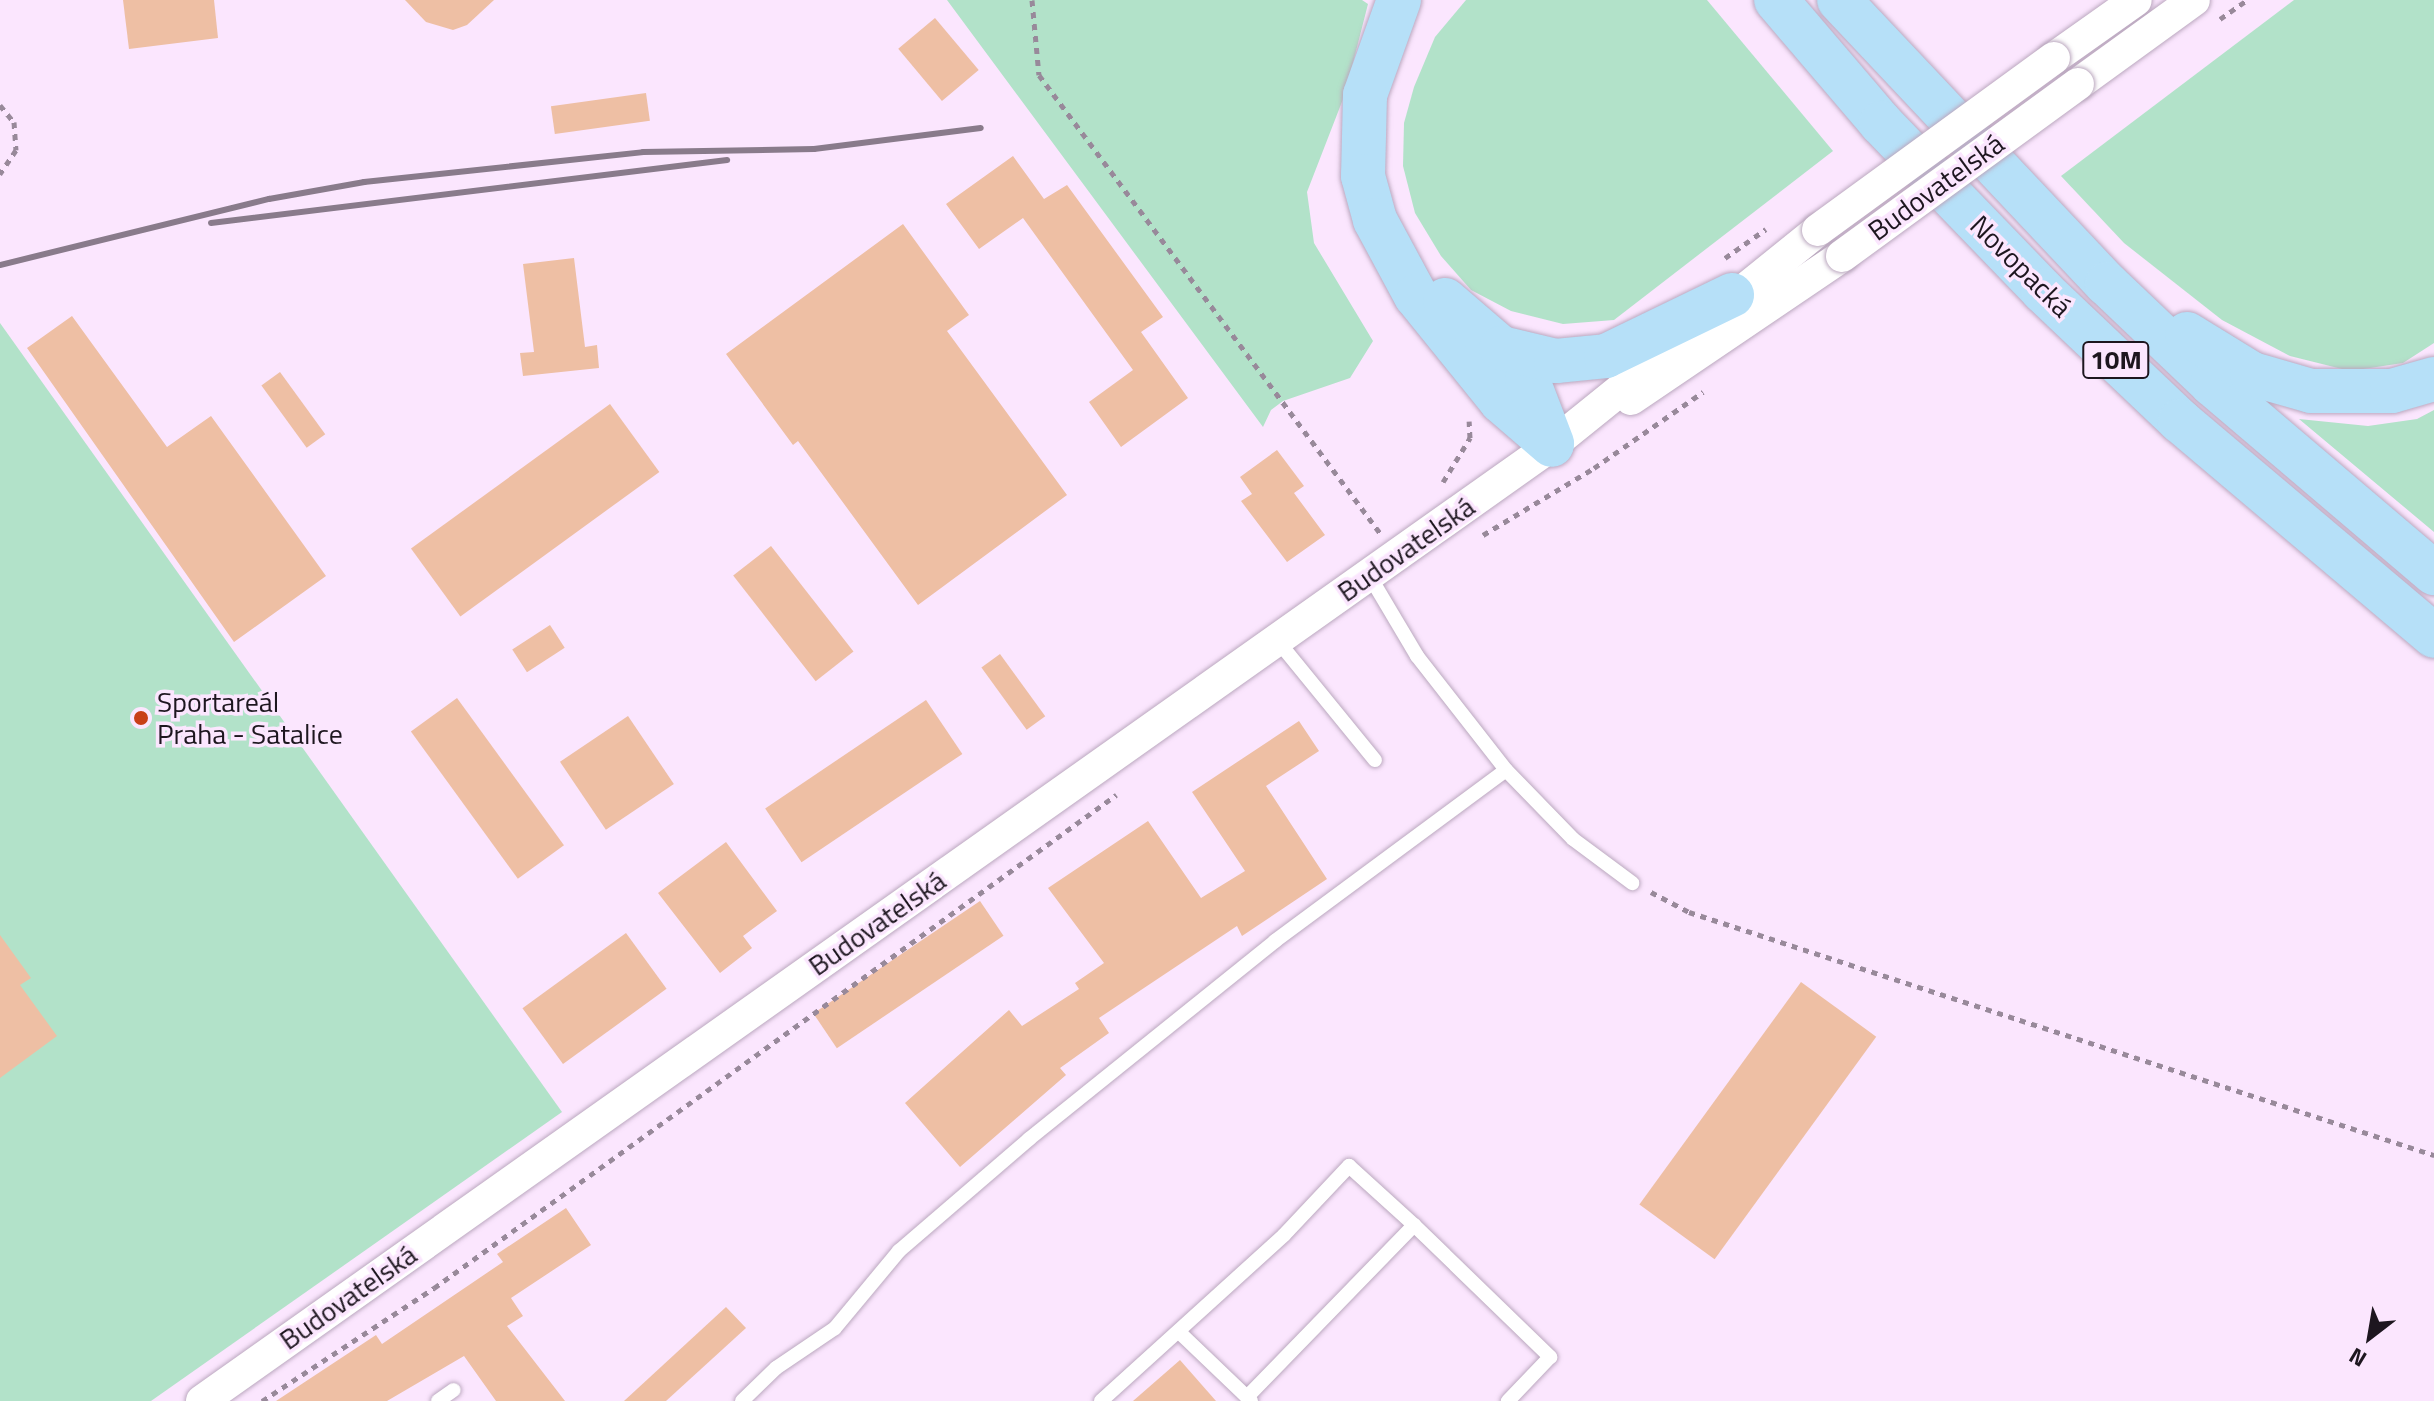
<!DOCTYPE html>
<html>
<head>
<meta charset="utf-8">
<style>
  body { margin:0 }
  #map { position:relative; width:2434px; height:1401px; overflow:hidden; background:#fbe6fe; font-family:"Titillium Web",sans-serif }
  div>[style] { position:absolute }
  [style*='--x'] { left:calc(var(--x)*1px); top:calc(var(--y)*1px); width:calc(var(--w)*1px); rotate:calc(var(--a)*1deg) }
  .green>* { inset:0; background:#b2e2c9 }
  .building>* { inset:0; background:#eebfa4; transform-origin:0 0 }
  .path>* { height:5px; margin-top:-2.5px; transform-origin:0; background:repeating-linear-gradient(90deg,#98899a 0 6px,transparent 0 12px) }
  .roads { filter:drop-shadow(0 0 2px #bba8bf) drop-shadow(0 0 2px #bba8bf) }
  .service>* { height:14px; margin:-7px; padding:0 7px; transform-origin:7px; border-radius:7px; background:#fff }
  .tertiary>* { height:32px; margin:-16px; padding:0 16px; transform-origin:16px; border-radius:16px; background:#fff }
  .trunk>* { height:44px; margin:-22px; padding:0 22px; transform-origin:22px; border-radius:22px; background:#b6e0f8 }
  .rail>* { height:6px; margin:-3px; padding:0 3px; transform-origin:3px; border-radius:3px; background:#897b8b }
  .bridges { filter:drop-shadow(0 0 2px #bba8bf) drop-shadow(0 0 2px #bba8bf) }
  .tertiary-bridge>* { height:32px; margin:-16px; padding:0 16px; transform-origin:16px; border-radius:16px; background:#fff }
  .dots>* { width:22px; height:22px; translate:-50% -50%; box-sizing:border-box; border:4px solid #fbe6fe; border-radius:50% }
  span { translate:-50% -50%; white-space:nowrap; text-align:center; line-height:1.15; -webkit-text-stroke:7px #fbe6fe; paint-order:stroke }
  .shield-label span { padding:2px 6px; background:#fbe6fe; border:2px solid; border-radius:6px; -webkit-text-stroke-width:0 }
  .shield-label { font-size:26px; color:#1d161f; font-weight:700 }
  .street-label { font-size:28px; color:#1d161f }
  .poi-label { font-size:28px; color:#1d161f }
  .left { translate:0 -50%; text-align:left }
  .north { position:absolute; left:2330px; top:1297px; width:80px; height:80px; -webkit-text-stroke:6px #fbe6fe; paint-order:stroke; rotate:211deg; font-size:22px; font-weight:700; line-height:32px; text-align:center; color:#1d161f }
  .north::after { content:''; display:block; margin:auto; width:28px; height:36px; background:#1d161f; clip-path:polygon(50% 0,100% 100%,50% 72%,0 100%) }
</style>
</head>
<body>
<div id="map">
  <div class="green">
    <div style="clip-path:polygon(947px 0,1362px 0,1368px 4px,1345px 94px,1307px 192px,1314px 243px,1373px 341px,1350px 378px,1283px 401px,1271px 410px,1263px 427px)"></div>
    <div style="clip-path:polygon(1466px 0,1707px 0,1833px 151px,1614px 320px,1563px 324px,1511px 311px,1471px 290px,1441px 256px,1415px 213px,1403px 166px,1404px 123px,1414px 87px,1435px 37px)"></div>
    <div style="clip-path:polygon(2294px 0,2434px 0,2434px 343px,2403px 363px,2350px 371px,2290px 356px,2222px 320px,2124px 243px,2061px 176px)"></div>
    <div style="clip-path:polygon(0 323px,562px 1112px,151px 1401px,0 1401px)"></div>
    <div style="clip-path:polygon(2434px 410px,2434px 532px,2299px 419px,2368px 426px,2417px 419px)"></div>
  </div>
  <div class="building">
    <div style="clip-path:polygon(123px 0,214px 0,218px 38px,129px 49px)"></div>
    <div style="clip-path:polygon(405px 0,494px 0,467px 25px,453px 30px,426px 22px)"></div>
    <div style="left:935px;top:18px;width:68px;height:48px;rotate:50deg"></div>
    <div style="left:646px;top:93px;width:28px;height:96px;rotate:82deg"></div>
    <div style="clip-path:polygon(1013px 156px,1044px 199px,1067px 185px,1163px 317px,1141px 332px,1188px 398px,1121px 447px,1089px 402px,1133px 370px,1023px 218px,979px 249px,946px 204px)"></div>
    <div style="clip-path:polygon(903px 224px,969px 315px,947px 331px,1067px 495px,918px 605px,798px 441px,793px 445px,726px 354px)"></div>
    <div style="clip-path:polygon(574px 258px,585px 347px,597px 345px,599px 368px,523px 376px,520px 353px,534px 352px,523px 264px)"></div>
    <div style="clip-path:polygon(72px 316px,167px 447px,211px 416px,326px 576px,234px 642px,27px 348px)"></div>
    <div style="left:280px;top:372px;width:77px;height:23px;rotate:54deg"></div>
    <div style="left:610px;top:404px;width:84px;height:246px;rotate:54deg"></div>
    <div style="clip-path:polygon(1277px 450px,1304px 486px,1294px 493px,1325px 535px,1287px 562px,1241px 501px,1252px 494px,1240px 477px)"></div>
    <div style="left:771px;top:546px;width:134px;height:48px;rotate:52deg"></div>
    <div style="left:550px;top:625px;width:27px;height:45px;rotate:57deg"></div>
    <div style="left:1000px;top:654px;width:77px;height:23px;rotate:54deg"></div>
    <div style="left:457px;top:698px;width:182px;height:57px;rotate:54deg"></div>
    <div style="left:926px;top:700px;width:65px;height:194px;rotate:56deg"></div>
    <div style="left:628px;top:716px;width:82px;height:82px;rotate:56deg"></div>
    <div style="clip-path:polygon(1299px 721px,1319px 751px,1266px 786px,1327px 879px,1242px 936px,1237px 926px,1099px 1018px,1109px 1033px,1060px 1068px,1066px 1075px,960px 1167px,905px 1103px,1009px 1010px,1022px 1026px,1079px 989px,1075px 983px,1104px 963px,1048px 888px,1148px 821px,1201px 898px,1245px 871px,1192px 792px)"></div>
    <div style="clip-path:polygon(726px 842px,777px 911px,743px 936px,752px 948px,720px 973px,658px 893px)"></div>
    <div style="left:980px;top:901px;width:42px;height:201px;rotate:56deg"></div>
    <div style="left:626px;top:933px;width:69px;height:128px;rotate:54deg"></div>
    <div style="clip-path:polygon(0 935px,31px 978px,20px 985px,57px 1036px,0 1078px)"></div>
    <div style="left:1801px;top:982px;width:93px;height:275px;rotate:36deg"></div>
    <div style="clip-path:polygon(566px 1208px,591px 1245px,511px 1298px,523px 1316px,507px 1326px,565px 1401px,496px 1401px,464px 1356px,387px 1401px,276px 1401px,376px 1335px,382px 1344px,503px 1262px,497px 1254px)"></div>
    <div style="clip-path:polygon(726px 1307px,746px 1328px,666px 1401px,624px 1401px)"></div>
    <div style="clip-path:polygon(1180px 1360px,1216px 1401px,1133px 1401px)"></div>
  </div>
  <div class="path">
    <div style="--x:1032;--y:0;--w:75;--a:84.7"></div>
    <div style="--x:1039;--y:75;--w:571;--a:53.33"></div>
    <div style="--x:2220;--y:19;--w:33;--a:-35"></div>
    <div style="--x:0;--y:105;--w:22;--a:51"></div>
    <div style="--x:14;--y:122;--w:28;--a:86"></div>
    <div style="--x:16;--y:150;--w:29;--a:124"></div>
    <div style="--x:1725;--y:258;--w:50;--a:-35.3"></div>
    <div style="--x:1443;--y:482;--w:52;--a:-58.5"></div>
    <div style="--x:1470;--y:438;--w:17;--a:-93"></div>
    <div style="--x:1483;--y:535;--w:130;--a:-31.1"></div>
    <div style="--x:1594;--y:468;--w:133;--a:-34.9"></div>
    <div style="--x:1651;--y:892;--w:43;--a:27.8"></div>
    <div style="--x:1689;--y:912;--w:784;--a:18.07"></div>
    <div style="--x:262;--y:1401;--w:206;--a:-33.3"></div>
    <div style="--x:434;--y:1288;--w:842;--a:-35.86"></div>
  </div>
  <div class="roads">
    <div class="service">
      <div style="--x:1369;--y:575;--w:94;--a:59.3"></div>
      <div style="--x:1417;--y:656;--w:145;--a:52"></div>
      <div style="--x:1506;--y:770;--w:96;--a:45.8"></div>
      <div style="--x:1573;--y:839;--w:74;--a:36.7"></div>
      <div style="--x:1277;--y:640;--w:155;--a:50.8"></div>
      <div style="--x:1179;--y:1332;--w:94;--a:43.7"></div>
      <div style="--x:438;--y:1401;--w:19;--a:-35"></div>
      <div style="--x:742;--y:1401;--w:47;--a:-44.1"></div>
      <div style="--x:776;--y:1368;--w:71;--a:-34.1"></div>
      <div style="--x:835;--y:1328;--w:100;--a:-50.3"></div>
      <div style="--x:899;--y:1251;--w:172;--a:-40.7"></div>
      <div style="--x:1029;--y:1139;--w:316;--a:-38.8"></div>
      <div style="--x:1275;--y:941;--w:287;--a:-36.5"></div>
      <div style="--x:1101;--y:1401;--w:247;--a:-42.2"></div>
      <div style="--x:1284;--y:1235;--w:95;--a:-46.7"></div>
      <div style="--x:1349;--y:1166;--w:88;--a:42.2"></div>
      <div style="--x:1251;--y:1401;--w:6;--a:-135"></div>
      <div style="--x:1247;--y:1397;--w:240;--a:-45.8"></div>
      <div style="--x:1414;--y:1225;--w:190;--a:44.1"></div>
      <div style="--x:1550;--y:1357;--w:61;--a:133.7"></div>
    </div>
    <div class="tertiary">
      <div style="--x:2054;--y:58;--w:100;--a:-35.3"></div>
      <div style="--x:2078;--y:84;--w:143;--a:-35.9"></div>
      <div style="--x:1631;--y:399;--w:255;--a:-34.1"></div>
      <div style="--x:202;--y:1401;--w:1654;--a:-35.3"></div>
      <div style="--x:1552;--y:445;--w:342;--a:-38.9"></div>
    </div>
    <div class="trunk">
      <div style="--x:1399;--y:0;--w:101;--a:109.7"></div>
      <div style="--x:1365;--y:95;--w:81;--a:91.4"></div>
      <div style="--x:1363;--y:176;--w:46;--a:74.7"></div>
      <div style="--x:1375;--y:220;--w:86;--a:61.7"></div>
      <div style="--x:1416;--y:296;--w:135;--a:51"></div>
      <div style="--x:1501;--y:401;--w:67;--a:40.8"></div>
      <div style="--x:1776;--y:0;--w:162;--a:49.5"></div>
      <div style="--x:1881;--y:123;--w:233;--a:46"></div>
      <div style="--x:2043;--y:291;--w:189;--a:43.5"></div>
      <div style="--x:2180;--y:421;--w:333;--a:40.2"></div>
      <div style="--x:1839;--y:0;--w:390;--a:46.7"></div>
      <div style="--x:2107;--y:284;--w:145;--a:43.6"></div>
      <div style="--x:2212;--y:384;--w:292;--a:40.4"></div>
      <div style="--x:1445;--y:300;--w:74;--a:40.6"></div>
      <div style="--x:1501;--y:348;--w:40;--a:49"></div>
      <div style="--x:1527;--y:378;--w:70;--a:69"></div>
      <div style="--x:2187;--y:334;--w:76;--a:31.6"></div>
      <div style="--x:2252;--y:374;--w:61;--a:16.1"></div>
      <div style="--x:2311;--y:391;--w:81;--a:0"></div>
      <div style="--x:2392;--y:391;--w:44;--a:-15.9"></div>
      <div style="--x:1501;--y:348;--w:57;--a:13.3"></div>
      <div style="--x:1556;--y:361;--w:50;--a:-5.7"></div>
      <div style="--x:1606;--y:356;--w:140;--a:-25.8"></div>
    </div>
  </div>
  <div class="rail">
    <div style="--x:211;--y:223;--w:520;--a:-6.96"></div>
    <div style="--x:0;--y:265;--w:277;--a:-13.8"></div>
    <div style="--x:269;--y:199;--w:97;--a:-10.1"></div>
    <div style="--x:364;--y:182;--w:281;--a:-6.1"></div>
    <div style="--x:643;--y:152;--w:171;--a:-1"></div>
    <div style="--x:814;--y:149;--w:168;--a:-7.2"></div>
  </div>
  <div class="bridges">
    <div class="tertiary-bridge">
      <div style="--x:1818;--y:230;--w:292;--a:-36.1"></div>
      <div style="--x:1842;--y:256;--w:292;--a:-36.1"></div>
    </div>
  </div>
  <div class="dots">
    <div style="left:141px;top:718px;background:#c83f17"></div>
  </div>
  <div class="shield-label">
    <span style="left:2116px;top:360px">10M</span>
  </div>
  <div class="street-label">
    <span style="left:1936px;top:187px;rotate:-36deg">Budovatelská</span>
    <span style="left:2021px;top:266px;rotate:45deg">Novopacká</span>
    <span style="left:1406px;top:549px;rotate:-35deg">Budovatelská</span>
    <span style="left:877px;top:923px;rotate:-35deg">Budovatelská</span>
    <span style="left:348px;top:1297px;rotate:-35deg">Budovatelská</span>
  </div>
  <div class="poi-label">
    <span class="left" style="left:157px;top:718px">Sportareál<br>Praha - Satalice</span>
  </div>
  <div class="north">N</div>
</div>
</body>
</html>
